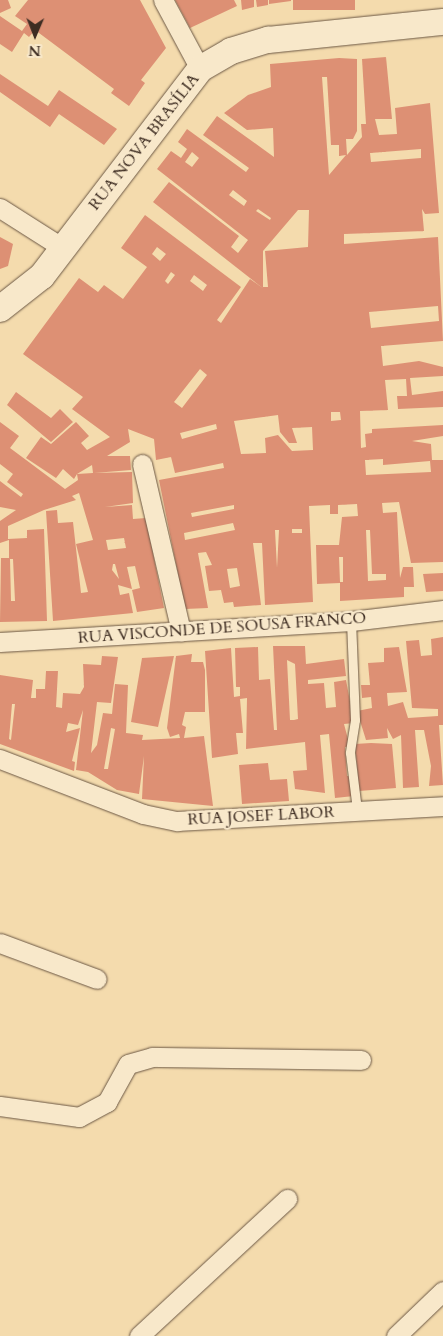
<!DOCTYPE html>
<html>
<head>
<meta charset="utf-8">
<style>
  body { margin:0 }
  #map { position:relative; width:443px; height:1336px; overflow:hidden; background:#f4dbad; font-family:Cardo,serif }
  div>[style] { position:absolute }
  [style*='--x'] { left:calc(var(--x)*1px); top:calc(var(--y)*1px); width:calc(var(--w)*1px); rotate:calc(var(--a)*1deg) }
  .building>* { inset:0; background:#dd9074; transform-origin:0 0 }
  .roads { filter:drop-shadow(0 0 1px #6c5845) drop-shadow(0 0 1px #6c5845) }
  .service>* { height:9px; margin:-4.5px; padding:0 4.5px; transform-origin:4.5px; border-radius:4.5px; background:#f8e8ca }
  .minor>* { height:19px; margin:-9.5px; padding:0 9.5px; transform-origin:9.5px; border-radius:9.5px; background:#f8e8ca }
  .secondary>* { height:26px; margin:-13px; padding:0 13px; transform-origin:13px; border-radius:13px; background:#f8e8ca }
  span { translate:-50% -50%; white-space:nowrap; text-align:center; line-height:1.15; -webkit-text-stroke:4.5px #f8e8ca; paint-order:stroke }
  .street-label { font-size:16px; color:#3e2d22 }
  .north { position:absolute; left:10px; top:10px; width:50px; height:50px; -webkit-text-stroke:4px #f8e8ca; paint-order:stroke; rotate:181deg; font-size:14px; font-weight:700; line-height:20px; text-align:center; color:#3e2d22 }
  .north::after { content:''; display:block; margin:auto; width:18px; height:22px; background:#3e2d22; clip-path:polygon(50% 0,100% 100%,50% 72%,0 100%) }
</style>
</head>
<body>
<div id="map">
  <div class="building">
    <div style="clip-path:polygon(0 0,8px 0,11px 8px,0 13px)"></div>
    <div style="clip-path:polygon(28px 0,140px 0,166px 48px,141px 80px,145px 83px,129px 106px,111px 93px,114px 89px,35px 30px,29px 37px,24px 33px,12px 52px,0 44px,0 16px,22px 31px,27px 24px,15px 16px)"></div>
    <div style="clip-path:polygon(175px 0,234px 0,237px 6px,190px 28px)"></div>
    <div style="clip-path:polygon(241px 0,254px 0,254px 7px,242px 10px)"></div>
    <div style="clip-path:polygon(256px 0,268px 0,268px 5px,257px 7px)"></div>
    <div style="clip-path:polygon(269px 0,291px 0,291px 1px,269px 4px)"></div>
    <div style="left:293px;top:0;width:62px;height:10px"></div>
    <div style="clip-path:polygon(evenodd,386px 57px,392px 119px,375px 119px,379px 135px,397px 134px,395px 108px,430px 103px,439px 213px,425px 214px,422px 209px,424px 231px,344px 234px,344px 244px,438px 237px,443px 341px,381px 346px,383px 366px,419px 361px,443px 367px,443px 376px,410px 378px,412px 395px,443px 391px,443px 407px,398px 409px,397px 396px,407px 396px,406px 379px,385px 380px,388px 410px,360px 411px,361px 448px,366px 447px,365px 434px,372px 433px,372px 429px,443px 425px,443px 436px,412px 441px,431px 444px,432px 460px,443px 460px,443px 562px,411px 563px,399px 502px,382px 503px,383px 513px,397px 512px,400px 578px,403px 567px,413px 567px,414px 587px,404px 587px,404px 597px,340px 601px,340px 583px,317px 584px,316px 545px,339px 545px,342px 517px,358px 516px,357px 504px,338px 505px,338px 514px,330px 514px,330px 505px,309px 506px,313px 602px,265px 605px,262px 543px,253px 543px,261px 605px,234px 607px,233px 602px,224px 603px,221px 590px,209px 591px,205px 566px,212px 565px,206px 552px,198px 553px,208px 608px,185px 609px,159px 480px,224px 468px,223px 463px,175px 473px,171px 457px,156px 460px,154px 439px,128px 429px,130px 442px,107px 456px,130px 456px,131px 470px,94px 473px,132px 472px,133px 503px,105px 507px,132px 505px,133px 519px,146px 518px,164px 608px,137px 612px,132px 590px,140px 588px,135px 566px,127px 567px,132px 589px,118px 585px,120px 595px,129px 593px,133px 613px,53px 621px,46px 511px,57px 510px,58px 523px,73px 522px,81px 593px,88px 592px,76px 544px,93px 540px,79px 493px,72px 496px,76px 500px,44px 510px,8px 526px,8px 539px,27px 538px,27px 530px,44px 529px,47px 621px,0 622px,1px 558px,9px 558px,9px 540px,0 543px,0 521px,16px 510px,0 507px,0 481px,21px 497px,23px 494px,7px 482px,13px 474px,0 464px,0 422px,19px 436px,10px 448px,65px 489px,78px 480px,77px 474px,74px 479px,63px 469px,56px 478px,26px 458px,41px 437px,51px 444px,76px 422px,89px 436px,81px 443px,87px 450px,110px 437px,72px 409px,83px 397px,23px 354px,79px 278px,98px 292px,104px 285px,123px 299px,147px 267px,121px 248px,145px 215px,241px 287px,217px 320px,221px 323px,250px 279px,264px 289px,153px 202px,169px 182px,239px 236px,231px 247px,238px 253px,248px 240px,157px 169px,171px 151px,181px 158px,187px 149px,178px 142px,187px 129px,246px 172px,249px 168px,203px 135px,217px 116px,274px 157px,273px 128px,247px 130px,224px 113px,248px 95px,271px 87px,270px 64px,339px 58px,357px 59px,357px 131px,353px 139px,346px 139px,347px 155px,362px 137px,361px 124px,366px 124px,362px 59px,386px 57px,322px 77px,327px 77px,331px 145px,339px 145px,339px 156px,346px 155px,329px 175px,322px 77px,386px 57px,421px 149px,421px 158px,371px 162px,370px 153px,421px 149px,386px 57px,192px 152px,199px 158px,192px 167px,185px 162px,192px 152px,386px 57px,233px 190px,247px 201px,244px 206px,229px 195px,233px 190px,386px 57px,258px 209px,271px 218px,270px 220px,256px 211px,258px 209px,386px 57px,298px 210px,309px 210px,308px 247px,265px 251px,268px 287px,263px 287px,263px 251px,298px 210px,386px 57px,157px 247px,166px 254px,160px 261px,152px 254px,157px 247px,386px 57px,171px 272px,175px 275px,168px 284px,165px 281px,171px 272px,386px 57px,194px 275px,207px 285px,203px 291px,190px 281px,194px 275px,386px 57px,438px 306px,439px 321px,371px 328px,369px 312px,438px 306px,386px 57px,200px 369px,207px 375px,182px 408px,174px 402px,200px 369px,386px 57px,331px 412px,340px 412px,341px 420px,331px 421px,331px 412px,386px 57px,278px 415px,280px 432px,289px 443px,297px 443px,292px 428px,312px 427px,313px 450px,292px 451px,278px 435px,265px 438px,266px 453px,241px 454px,234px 421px,278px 415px,386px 57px,216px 424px,217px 429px,182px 439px,180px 433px,216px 424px,386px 57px,383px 459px,383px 465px,430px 461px,431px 472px,366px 475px,365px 460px,383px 459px,386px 57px,92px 465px,93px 473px,77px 474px,92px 465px,386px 57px,234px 505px,234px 509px,192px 517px,191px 513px,234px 505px,386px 57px,233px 523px,235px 530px,185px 540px,184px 533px,233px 523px,386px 57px,292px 529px,302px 529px,302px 533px,292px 533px,292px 529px,386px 57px,275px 530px,279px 530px,277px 568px,275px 530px,386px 57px,366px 530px,370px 530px,372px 574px,386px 574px,386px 580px,368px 581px,366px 530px,386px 57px,124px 538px,126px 548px,108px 550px,106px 540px,124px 538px,386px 57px,339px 557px,343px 557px,343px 582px,340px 582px,339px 557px,386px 57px,10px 559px,13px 559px,15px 601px,11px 601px,10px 559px,386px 57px,113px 564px,115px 564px,119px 579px,112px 570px,113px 564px,386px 57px,237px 568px,240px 586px,230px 588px,227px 569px,237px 568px)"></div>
    <div style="clip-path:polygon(0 74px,48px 106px,59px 90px,117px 129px,104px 145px,59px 114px,50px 127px,0 92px)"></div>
    <div style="clip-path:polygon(0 237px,13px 244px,8px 266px,0 269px)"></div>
    <div style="clip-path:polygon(16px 392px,51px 418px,60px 409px,73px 422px,51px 442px,7px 405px)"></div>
    <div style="clip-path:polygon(443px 573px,443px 591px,426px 592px,423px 574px)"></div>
    <div style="clip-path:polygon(443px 637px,443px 725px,439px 725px,443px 785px,429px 786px,431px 766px,424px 730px,415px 730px,419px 787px,403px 788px,401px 735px,393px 739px,387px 728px,388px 738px,366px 740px,357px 711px,372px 708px,371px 697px,362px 698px,361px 685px,370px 685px,368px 663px,384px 662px,384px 648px,399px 647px,407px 692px,387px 693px,388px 706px,403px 702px,408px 718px,438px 716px,438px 709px,412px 708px,406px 641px,419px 640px,421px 656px,432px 655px,431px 639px)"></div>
    <div style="clip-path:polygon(evenodd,273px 646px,305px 646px,306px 664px,344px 659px,346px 676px,308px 680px,308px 684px,324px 683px,326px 708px,336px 707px,334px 682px,346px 680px,354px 723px,344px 724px,350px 747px,345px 747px,347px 776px,352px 776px,354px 796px,335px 798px,329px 734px,320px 735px,325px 793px,295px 789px,293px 771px,307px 770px,305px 742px,246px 749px,247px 698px,240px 699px,243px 733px,236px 733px,238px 754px,212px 758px,205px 651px,231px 648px,234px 697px,240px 696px,240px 687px,236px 687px,235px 648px,258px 647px,259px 680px,270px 679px,274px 730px,277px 730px,273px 646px,287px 660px,295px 664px,298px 719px,294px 720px,290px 720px,287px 660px)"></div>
    <div style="clip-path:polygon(evenodd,192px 654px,191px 662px,203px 662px,205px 670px,205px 712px,185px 712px,182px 725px,186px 727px,184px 738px,204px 736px,213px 806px,142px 799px,144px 756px,139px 794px,117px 790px,88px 772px,76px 770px,83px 710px,78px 725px,68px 723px,66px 732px,80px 728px,72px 761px,75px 762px,74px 771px,0 744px,0 675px,33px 680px,31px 698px,36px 698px,36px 689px,45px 689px,46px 671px,58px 671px,56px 707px,62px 708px,63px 693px,80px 694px,84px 687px,83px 664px,101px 665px,102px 656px,118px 657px,111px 703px,97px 702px,91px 753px,97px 745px,103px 713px,112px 714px,115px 684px,128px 685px,126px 733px,143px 735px,142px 740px,180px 738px,179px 734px,170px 737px,167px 728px,176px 656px,192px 654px,12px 704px,15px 704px,11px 740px,9px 739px,12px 704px,192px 654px,111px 728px,115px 729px,108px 769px,104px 769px,111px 728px)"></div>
    <div style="clip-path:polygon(174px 656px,158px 727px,131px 722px,142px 658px)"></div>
    <div style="clip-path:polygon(371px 743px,392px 744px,396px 788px,359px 791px,355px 744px)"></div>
    <div style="clip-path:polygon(268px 763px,270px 780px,287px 779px,289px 801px,242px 804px,239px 765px)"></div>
  </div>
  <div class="roads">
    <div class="service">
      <div style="--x:351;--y:621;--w:99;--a:87.7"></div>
      <div style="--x:355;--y:720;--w:33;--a:99"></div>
      <div style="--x:350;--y:753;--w:57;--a:83"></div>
    </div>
    <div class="minor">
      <div style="--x:163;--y:0;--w:78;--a:61.8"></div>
      <div style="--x:0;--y:208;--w:75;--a:32.4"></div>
      <div style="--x:142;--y:464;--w:172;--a:76.9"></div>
      <div style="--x:0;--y:642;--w:352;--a:-3.4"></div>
      <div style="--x:351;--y:621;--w:93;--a:-6.8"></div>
      <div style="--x:0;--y:759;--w:153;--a:21"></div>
      <div style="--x:143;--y:814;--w:35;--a:12"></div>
      <div style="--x:177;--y:821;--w:266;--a:-3.2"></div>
      <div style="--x:0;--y:943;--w:103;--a:20.4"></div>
      <div style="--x:0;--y:1106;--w:80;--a:7.9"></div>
      <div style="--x:79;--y:1117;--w:32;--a:-28"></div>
      <div style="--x:107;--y:1102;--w:43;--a:-61.1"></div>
      <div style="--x:128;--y:1064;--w:25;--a:-16"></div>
      <div style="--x:152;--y:1057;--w:209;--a:0.8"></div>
      <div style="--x:139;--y:1336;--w:202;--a:-42.8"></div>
      <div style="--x:396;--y:1336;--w:65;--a:-43.8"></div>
    </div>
    <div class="secondary">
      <div style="--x:0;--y:309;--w:53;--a:-38.2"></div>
      <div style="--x:42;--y:276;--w:260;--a:-52.6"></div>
      <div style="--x:200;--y:69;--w:36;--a:-30"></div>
      <div style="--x:231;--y:51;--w:39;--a:-17"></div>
      <div style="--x:268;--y:40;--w:176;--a:-5.9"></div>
    </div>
  </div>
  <div class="street-label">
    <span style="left:144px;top:142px;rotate:-52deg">RUA NOVA BRASÍLIA</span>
    <span style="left:222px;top:628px;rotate:-4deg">RUA VISCONDE DE SOUSA FRANCO</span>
    <span style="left:261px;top:816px;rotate:-3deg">RUA JOSEF LABOR</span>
  </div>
  <div class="north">N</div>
</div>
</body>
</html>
